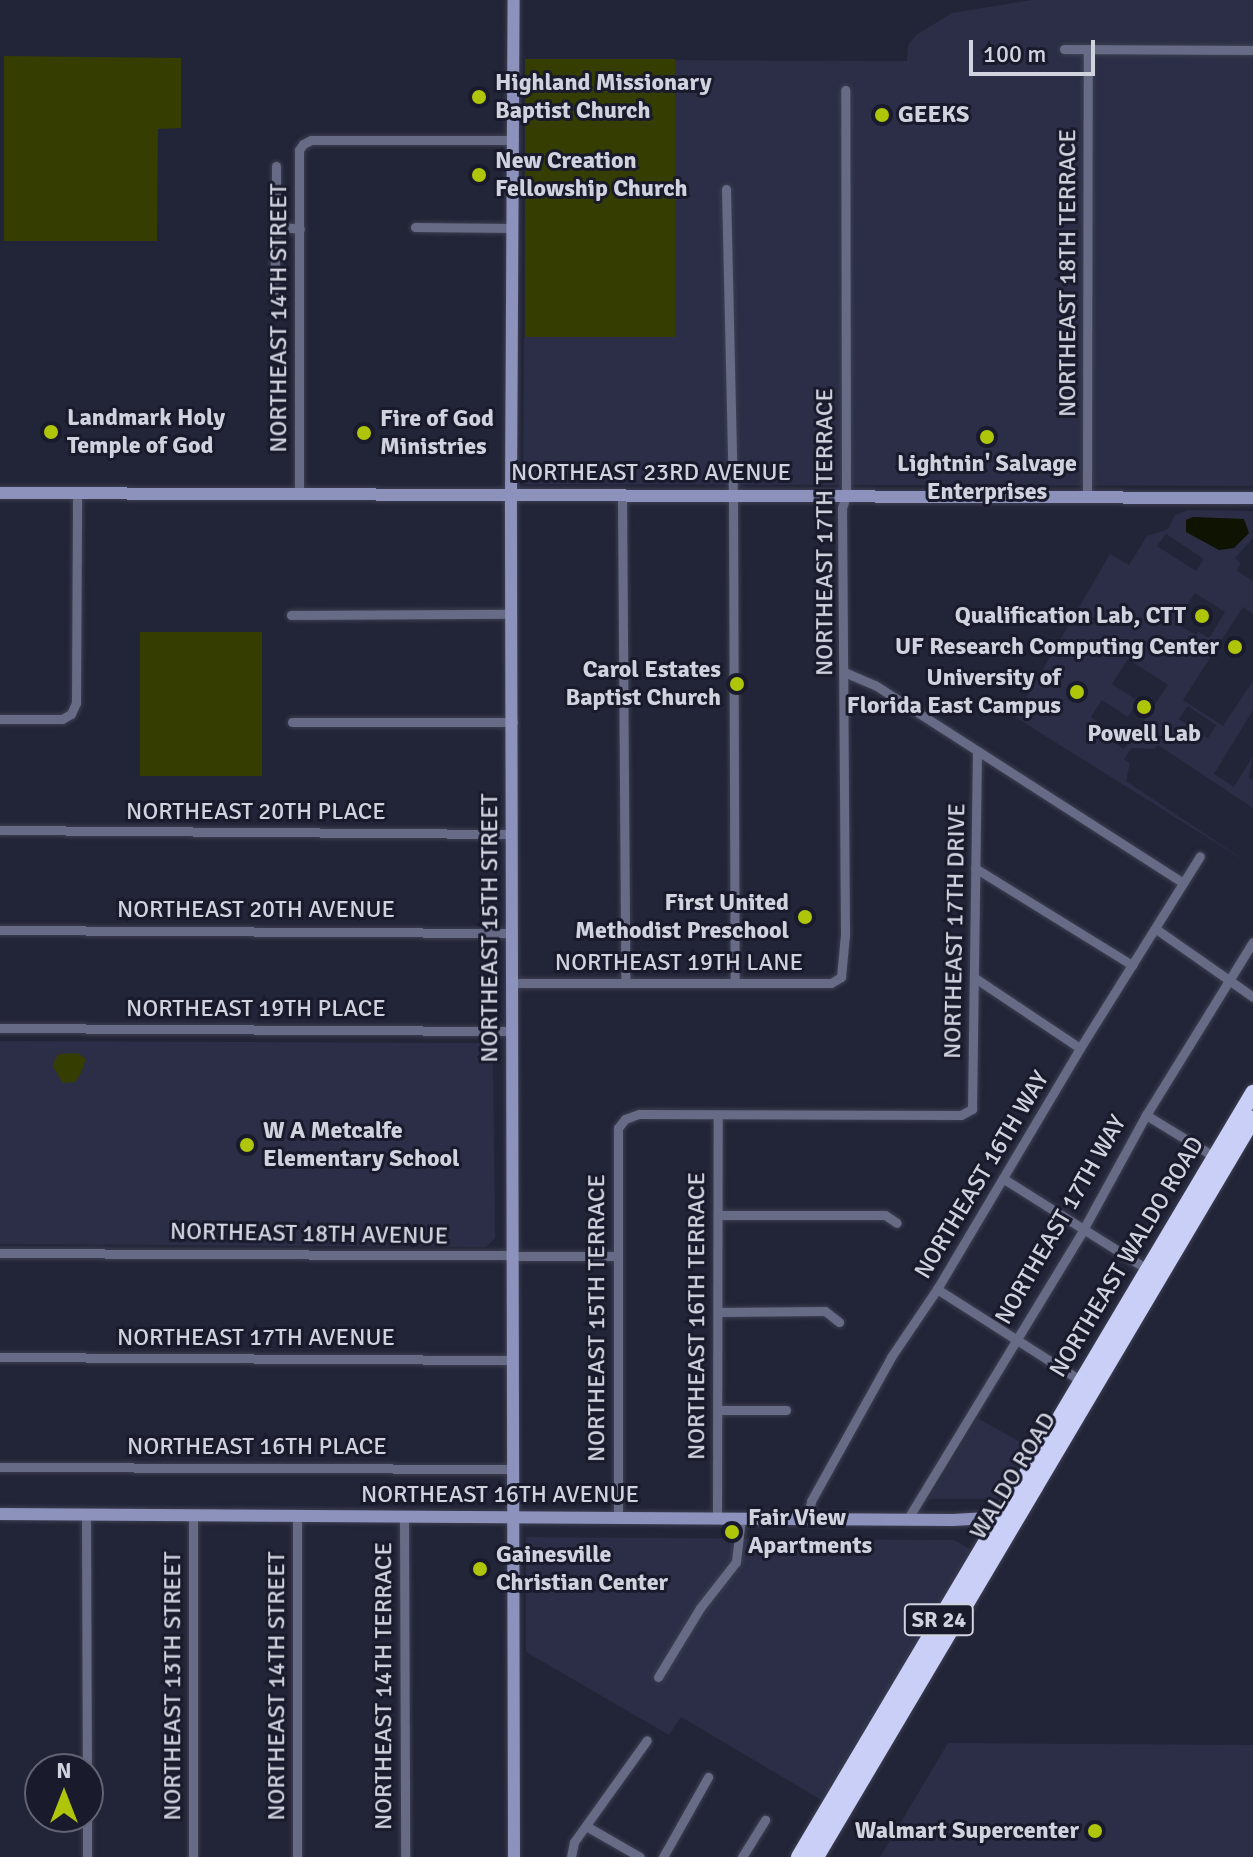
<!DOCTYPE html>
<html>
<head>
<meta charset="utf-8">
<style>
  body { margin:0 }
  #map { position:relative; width:1253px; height:1857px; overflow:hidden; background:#222437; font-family:Signika,sans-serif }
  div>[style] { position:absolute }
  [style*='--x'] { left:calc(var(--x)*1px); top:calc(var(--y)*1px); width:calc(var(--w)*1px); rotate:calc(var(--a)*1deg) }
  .built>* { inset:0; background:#2b2e46 }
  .green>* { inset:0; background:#353d01; transform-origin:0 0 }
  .water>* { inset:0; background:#0f1301 }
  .roads { filter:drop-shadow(0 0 2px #3e4052) drop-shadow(0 0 2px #3e4052) }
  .street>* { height:9px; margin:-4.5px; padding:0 4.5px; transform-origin:4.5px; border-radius:4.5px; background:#676b86 }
  .secondary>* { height:12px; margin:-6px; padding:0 6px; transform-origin:6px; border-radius:6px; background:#8d92bd }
  .highway>* { height:16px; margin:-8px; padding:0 8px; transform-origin:8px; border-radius:8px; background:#c9cff7 }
  .dots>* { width:22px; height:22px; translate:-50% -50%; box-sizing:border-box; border:4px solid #191b2c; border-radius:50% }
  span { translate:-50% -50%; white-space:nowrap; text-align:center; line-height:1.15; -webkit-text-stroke:6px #191b2c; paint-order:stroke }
  .shield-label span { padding:2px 6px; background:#191b2c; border:2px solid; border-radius:6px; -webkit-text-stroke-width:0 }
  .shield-label { font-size:22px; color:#d0d2de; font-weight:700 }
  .poi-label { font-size:24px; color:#d0d2de; font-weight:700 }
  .left { translate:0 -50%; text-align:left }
  .right { translate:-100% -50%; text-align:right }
  .street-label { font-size:24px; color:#d0d2de }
  .north { position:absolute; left:24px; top:1753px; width:80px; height:80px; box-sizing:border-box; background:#191b2c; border:2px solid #626473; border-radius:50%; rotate:0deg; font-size:22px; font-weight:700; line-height:32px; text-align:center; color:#d0d2de }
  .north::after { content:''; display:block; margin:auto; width:28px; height:36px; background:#aec509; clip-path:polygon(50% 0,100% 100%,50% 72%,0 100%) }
  .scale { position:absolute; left:969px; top:40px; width:126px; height:36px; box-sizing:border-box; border:4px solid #d0d2de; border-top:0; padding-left:10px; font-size:24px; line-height:28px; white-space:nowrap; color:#d0d2de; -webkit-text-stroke:6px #191b2c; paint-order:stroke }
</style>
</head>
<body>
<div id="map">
  <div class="built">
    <div style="clip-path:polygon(1032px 0,1253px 0,1253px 486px,523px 484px,524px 337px,674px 337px,675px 60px,907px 61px,908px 45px,916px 35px,952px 13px)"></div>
    <div style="clip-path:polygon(evenodd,1188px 510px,1253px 511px,1253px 538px,1235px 558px,1240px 563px,1237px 571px,1253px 581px,1253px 614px,1243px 607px,1183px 700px,1223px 726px,1253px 681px,1253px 710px,1214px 774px,1234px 787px,1253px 756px,1249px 778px,1253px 780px,1253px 808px,1158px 745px,1154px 749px,1132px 748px,1124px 759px,1130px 763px,1126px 781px,1253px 866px,1015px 717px,1110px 554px,1129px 565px,1147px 536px,1168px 529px,1175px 515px,1188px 510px,1166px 534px,1204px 559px,1196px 571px,1157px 546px,1166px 534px,1188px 510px,1195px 593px,1225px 612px,1209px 638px,1199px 632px,1196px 635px,1180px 626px,1182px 621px,1178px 619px,1195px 593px,1188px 510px,1128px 659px,1168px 685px,1124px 749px,1098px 732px,1095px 728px,1099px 723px,1091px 717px,1102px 700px,1128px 717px,1138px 701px,1112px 684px,1128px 659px,1188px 510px,1188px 706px,1216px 725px,1208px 738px,1179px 719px,1188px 706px)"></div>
    <div style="clip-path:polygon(0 1041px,485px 1043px,493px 1052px,495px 1238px,486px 1247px,0 1244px)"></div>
    <div style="clip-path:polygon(978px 1418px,1030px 1448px,997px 1499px,929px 1499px)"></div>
    <div style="clip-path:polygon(526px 1537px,954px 1540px,971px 1550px,823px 1801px,681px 1717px,669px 1735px,526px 1652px)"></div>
    <div style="clip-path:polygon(948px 1743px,1253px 1745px,1253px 1857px,880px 1857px)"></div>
  </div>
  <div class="green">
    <div style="clip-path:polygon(4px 56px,181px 58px,181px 128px,158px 129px,157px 241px,4px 241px)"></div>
    <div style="left:525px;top:59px;width:150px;height:278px"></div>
    <div style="left:140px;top:632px;width:122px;height:144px"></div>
    <div style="clip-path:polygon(77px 1053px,86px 1059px,81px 1073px,75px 1082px,63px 1083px,53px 1067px,55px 1059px,59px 1054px)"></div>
  </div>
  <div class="water">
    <div style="clip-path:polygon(1193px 517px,1244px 519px,1249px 533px,1234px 548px,1219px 550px,1186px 532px,1186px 520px)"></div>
  </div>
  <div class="roads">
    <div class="street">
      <div style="--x:1064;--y:49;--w:189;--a:0.3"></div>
      <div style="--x:276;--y:166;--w:60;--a:90"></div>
      <div style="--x:726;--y:189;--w:307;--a:88.7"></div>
      <div style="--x:733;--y:496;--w:486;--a:89.8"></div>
      <div style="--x:415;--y:227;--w:97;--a:0.6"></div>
      <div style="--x:274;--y:295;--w:69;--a:-88.3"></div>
      <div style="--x:276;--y:226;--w:24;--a:7"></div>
      <div style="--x:299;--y:494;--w:344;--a:-90"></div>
      <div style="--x:299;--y:150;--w:7;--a:-56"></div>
      <div style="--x:303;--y:144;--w:9;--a:-27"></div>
      <div style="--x:311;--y:140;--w:203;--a:0"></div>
      <div style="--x:622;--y:496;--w:486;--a:89.6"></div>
      <div style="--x:1087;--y:497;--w:448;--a:-89.9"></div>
      <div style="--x:291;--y:615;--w:220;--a:-0.3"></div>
      <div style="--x:844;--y:672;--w:34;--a:23"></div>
      <div style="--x:875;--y:685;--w:366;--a:32.7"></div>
      <div style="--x:0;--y:719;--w:62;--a:0"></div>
      <div style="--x:62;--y:719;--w:10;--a:-29"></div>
      <div style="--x:71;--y:714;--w:12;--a:-66"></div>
      <div style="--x:76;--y:703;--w:210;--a:-89.7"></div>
      <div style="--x:292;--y:722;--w:221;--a:0"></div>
      <div style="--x:0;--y:830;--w:512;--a:0.45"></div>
      <div style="--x:975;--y:868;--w:185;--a:31.7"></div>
      <div style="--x:1156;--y:929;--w:118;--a:35"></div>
      <div style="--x:0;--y:930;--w:511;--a:0.34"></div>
      <div style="--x:975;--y:978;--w:126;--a:33.7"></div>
      <div style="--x:512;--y:983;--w:319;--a:0"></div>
      <div style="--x:831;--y:983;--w:12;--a:-31"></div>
      <div style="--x:841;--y:977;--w:42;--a:-84.6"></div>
      <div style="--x:845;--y:935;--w:427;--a:-90.4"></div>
      <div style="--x:842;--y:508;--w:13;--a:-72"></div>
      <div style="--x:846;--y:496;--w:406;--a:-90.1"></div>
      <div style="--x:0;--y:1028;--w:512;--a:0.34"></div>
      <div style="--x:1146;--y:1115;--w:84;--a:31.4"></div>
      <div style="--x:1004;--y:1179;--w:173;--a:32.2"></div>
      <div style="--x:718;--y:1215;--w:167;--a:0"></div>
      <div style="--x:885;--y:1215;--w:14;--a:34"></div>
      <div style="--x:0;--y:1253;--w:617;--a:0.28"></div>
      <div style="--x:937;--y:1289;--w:173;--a:32.5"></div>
      <div style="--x:718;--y:1312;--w:107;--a:-0.5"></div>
      <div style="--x:825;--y:1311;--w:18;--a:38"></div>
      <div style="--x:0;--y:1357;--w:513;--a:0.34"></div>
      <div style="--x:719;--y:1410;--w:67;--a:0"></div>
      <div style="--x:0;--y:1467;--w:513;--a:0.22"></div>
      <div style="--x:86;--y:1514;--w:255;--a:89.8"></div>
      <div style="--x:193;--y:1515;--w:342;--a:90"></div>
      <div style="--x:297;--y:1515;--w:342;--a:90"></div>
      <div style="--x:404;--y:1516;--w:341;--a:89.8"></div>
      <div style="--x:618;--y:1517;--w:389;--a:-90"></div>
      <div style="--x:618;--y:1128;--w:11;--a:-52"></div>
      <div style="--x:625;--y:1119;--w:15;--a:-20"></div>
      <div style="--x:639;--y:1114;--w:322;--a:0.2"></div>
      <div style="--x:961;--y:1115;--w:13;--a:-29"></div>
      <div style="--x:972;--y:1109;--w:356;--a:-89.2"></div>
      <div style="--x:717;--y:1518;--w:403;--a:-89.9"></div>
      <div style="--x:807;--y:1519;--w:18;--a:-77"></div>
      <div style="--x:811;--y:1501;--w:165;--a:-60.9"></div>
      <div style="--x:891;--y:1357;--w:82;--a:-55.9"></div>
      <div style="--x:937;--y:1289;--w:280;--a:-59.3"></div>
      <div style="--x:1080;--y:1048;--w:226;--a:-58"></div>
      <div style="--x:907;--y:1520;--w:339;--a:-58.7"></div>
      <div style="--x:1083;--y:1230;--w:131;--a:-61.3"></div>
      <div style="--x:1146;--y:1115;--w:203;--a:-58.3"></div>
      <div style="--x:658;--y:1677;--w:81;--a:-58.7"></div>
      <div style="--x:700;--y:1608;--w:58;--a:-52"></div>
      <div style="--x:736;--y:1562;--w:44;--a:-83.5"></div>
      <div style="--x:87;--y:1817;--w:40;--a:90"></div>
      <div style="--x:586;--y:1826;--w:62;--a:29.9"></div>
      <div style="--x:571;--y:1857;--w:15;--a:-79"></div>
      <div style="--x:574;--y:1842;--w:125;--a:-54.4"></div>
      <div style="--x:663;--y:1857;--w:92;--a:-60.6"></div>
      <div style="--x:742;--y:1857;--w:44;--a:-58.1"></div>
    </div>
    <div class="secondary">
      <div style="--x:0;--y:493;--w:1253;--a:0.23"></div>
      <div style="--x:0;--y:1514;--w:953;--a:0.36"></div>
      <div style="--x:953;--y:1520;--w:52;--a:-3.3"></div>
      <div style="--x:514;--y:1857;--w:1362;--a:-90.13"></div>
      <div style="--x:511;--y:495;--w:495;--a:-89.7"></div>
    </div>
    <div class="highway">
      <div style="--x:799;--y:1857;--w:889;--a:-59.28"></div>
      <div style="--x:816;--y:1857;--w:858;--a:-59.37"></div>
    </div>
  </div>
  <div class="dots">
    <div style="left:479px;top:97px;background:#aec509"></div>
    <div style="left:882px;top:115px;background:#aec509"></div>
    <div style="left:479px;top:175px;background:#aec509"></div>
    <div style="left:51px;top:432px;background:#aec509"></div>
    <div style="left:364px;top:433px;background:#aec509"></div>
    <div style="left:987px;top:437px;background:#aec509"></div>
    <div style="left:1202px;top:616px;background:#aec509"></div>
    <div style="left:1235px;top:647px;background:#aec509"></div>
    <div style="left:737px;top:684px;background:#aec509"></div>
    <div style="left:1077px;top:692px;background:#aec509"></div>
    <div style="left:1144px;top:707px;background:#aec509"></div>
    <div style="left:805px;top:917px;background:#aec509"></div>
    <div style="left:247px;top:1145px;background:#aec509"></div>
    <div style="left:732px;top:1532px;background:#aec509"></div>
    <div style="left:480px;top:1569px;background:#aec509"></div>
    <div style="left:1095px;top:1831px;background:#aec509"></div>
  </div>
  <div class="shield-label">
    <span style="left:939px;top:1620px">SR 24</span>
  </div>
  <div class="poi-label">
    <span class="left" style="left:495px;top:97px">Highland Missionary<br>Baptist Church</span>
    <span class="left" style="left:898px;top:115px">GEEKS</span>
    <span class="left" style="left:495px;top:175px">New Creation<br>Fellowship Church</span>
    <span class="left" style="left:67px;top:432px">Landmark Holy<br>Temple of God</span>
    <span class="left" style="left:380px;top:433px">Fire of God<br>Ministries</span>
    <span style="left:987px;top:478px">Lightnin' Salvage<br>Enterprises</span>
    <span class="right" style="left:1186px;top:616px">Qualification Lab, CTT</span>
    <span class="right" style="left:1219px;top:647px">UF Research Computing Center</span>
    <span class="right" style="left:721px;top:684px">Carol Estates<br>Baptist Church</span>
    <span class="right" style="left:1061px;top:692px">University of<br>Florida East Campus</span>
    <span style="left:1144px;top:734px">Powell Lab</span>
    <span class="right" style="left:789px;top:917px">First United<br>Methodist Preschool</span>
    <span class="left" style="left:263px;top:1145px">W A Metcalfe<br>Elementary School</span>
    <span class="left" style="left:748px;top:1532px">Fair View<br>Apartments</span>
    <span class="left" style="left:496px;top:1569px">Gainesville<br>Christian Center</span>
    <span class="right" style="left:1079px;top:1831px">Walmart Supercenter</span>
  </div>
  <div class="street-label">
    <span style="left:1068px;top:273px;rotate:-90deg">NORTHEAST 18TH TERRACE</span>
    <span style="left:279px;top:318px;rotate:-90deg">NORTHEAST 14TH STREET</span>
    <span style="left:651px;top:473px">NORTHEAST 23RD AVENUE</span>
    <span style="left:825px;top:532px;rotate:-90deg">NORTHEAST 17TH TERRACE</span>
    <span style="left:256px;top:812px">NORTHEAST 20TH PLACE</span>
    <span style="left:256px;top:910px">NORTHEAST 20TH AVENUE</span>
    <span style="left:490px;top:928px;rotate:-90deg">NORTHEAST 15TH STREET</span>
    <span style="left:955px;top:931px;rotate:-89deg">NORTHEAST 17TH DRIVE</span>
    <span style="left:679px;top:963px">NORTHEAST 19TH LANE</span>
    <span style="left:256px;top:1009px">NORTHEAST 19TH PLACE</span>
    <span style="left:982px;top:1175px;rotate:-59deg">NORTHEAST 16TH WAY</span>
    <span style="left:1061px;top:1220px;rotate:-60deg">NORTHEAST 17TH WAY</span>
    <span style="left:309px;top:1234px;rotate:1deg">NORTHEAST 18TH AVENUE</span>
    <span style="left:1127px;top:1257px;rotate:-59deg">NORTHEAST WALDO ROAD</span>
    <span style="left:697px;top:1316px;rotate:-90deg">NORTHEAST 16TH TERRACE</span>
    <span style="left:597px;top:1318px;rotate:-90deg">NORTHEAST 15TH TERRACE</span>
    <span style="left:256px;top:1338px">NORTHEAST 17TH AVENUE</span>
    <span style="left:257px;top:1447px">NORTHEAST 16TH PLACE</span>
    <span style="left:1013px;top:1476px;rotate:-59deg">WALDO ROAD</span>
    <span style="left:500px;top:1495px">NORTHEAST 16TH AVENUE</span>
    <span style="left:173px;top:1686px;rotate:-90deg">NORTHEAST 13TH STREET</span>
    <span style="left:277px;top:1686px;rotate:-90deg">NORTHEAST 14TH STREET</span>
    <span style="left:384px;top:1686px;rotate:-90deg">NORTHEAST 14TH TERRACE</span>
  </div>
  <div class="north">N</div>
  <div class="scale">100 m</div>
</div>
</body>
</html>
